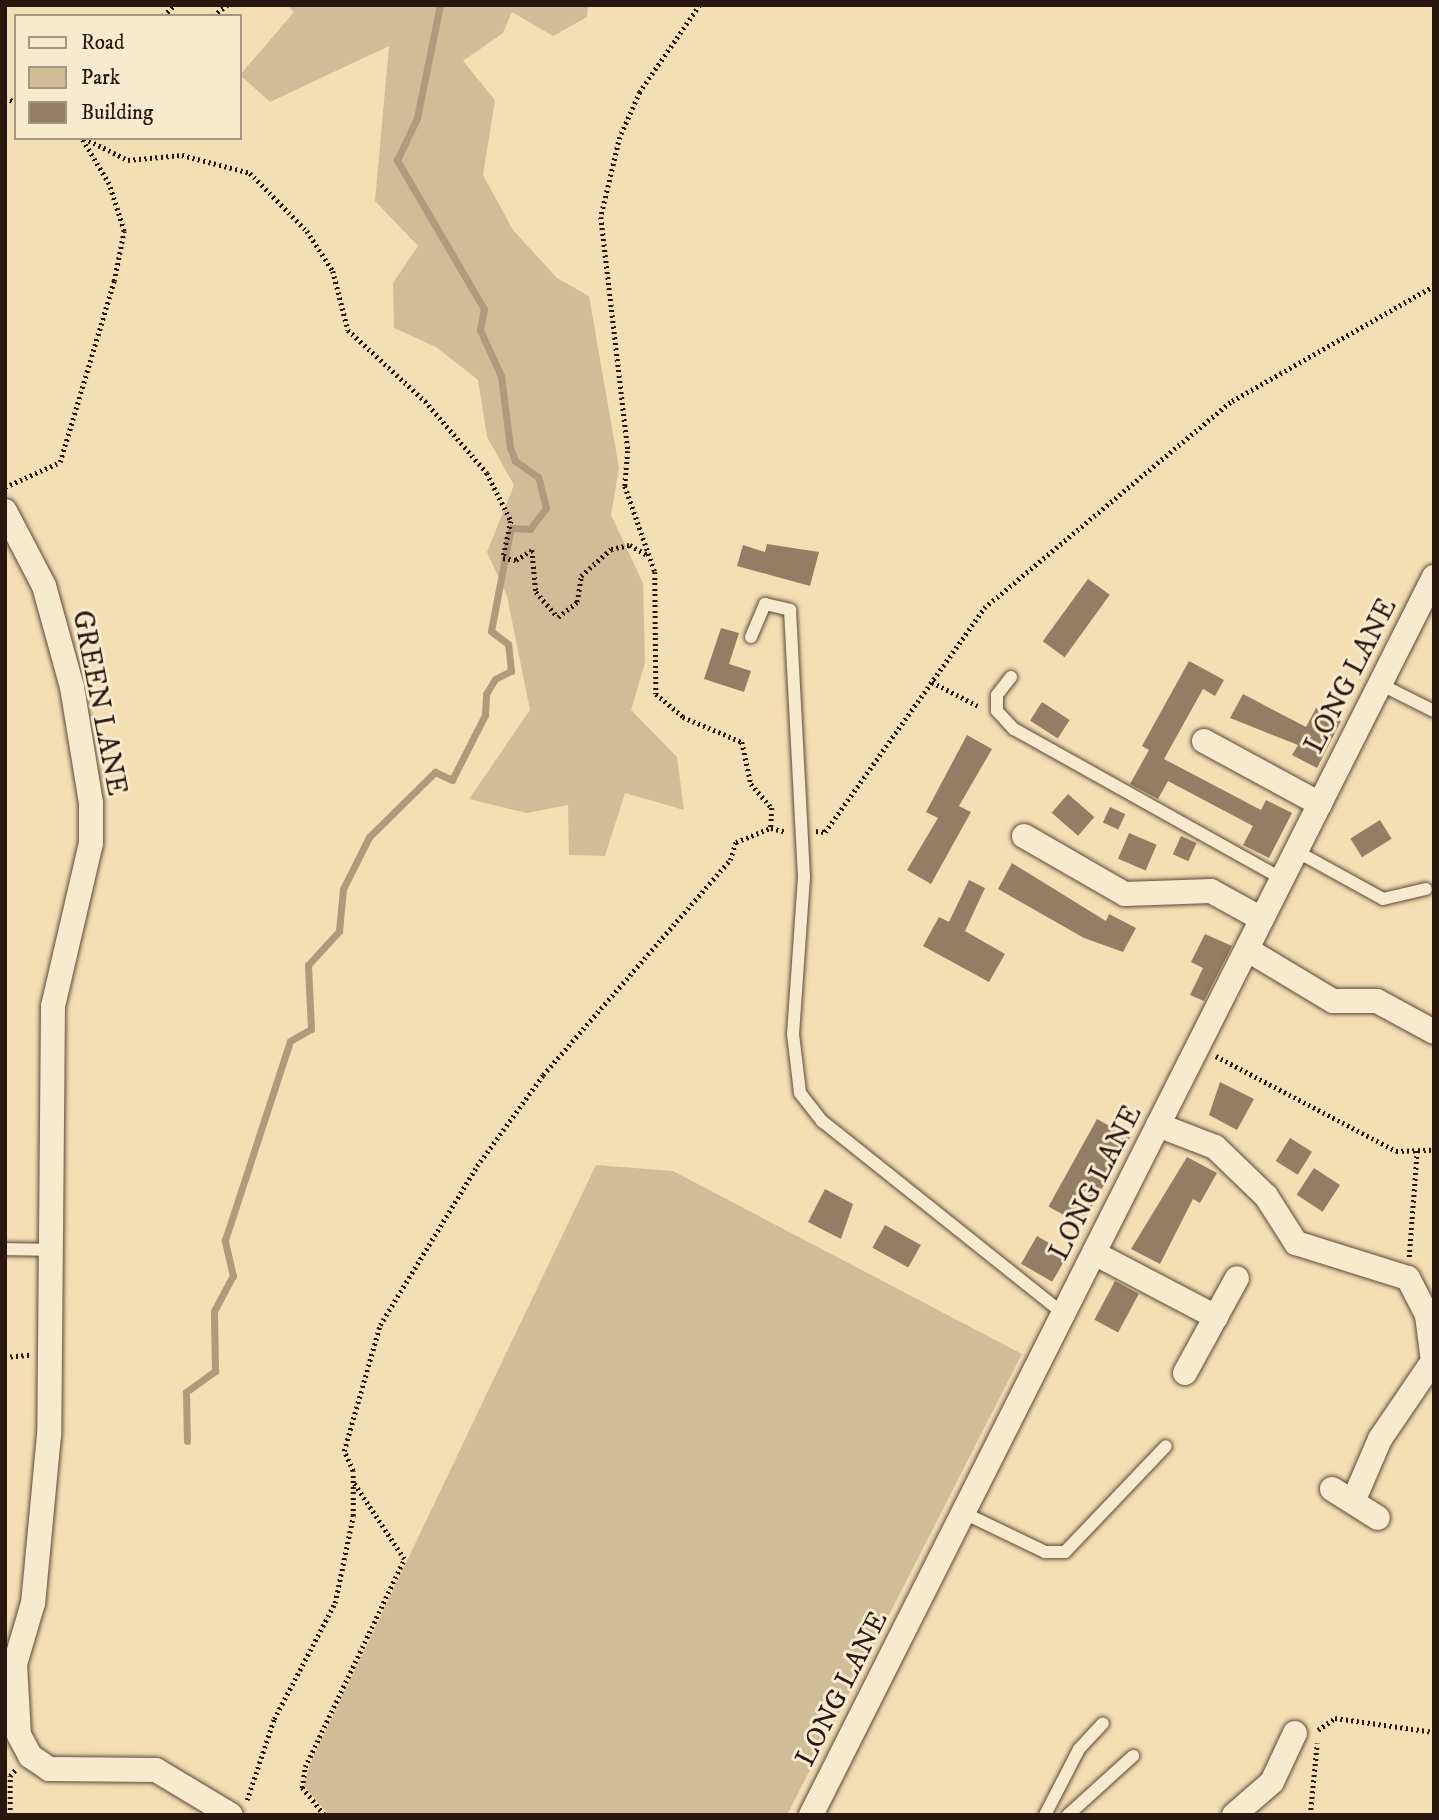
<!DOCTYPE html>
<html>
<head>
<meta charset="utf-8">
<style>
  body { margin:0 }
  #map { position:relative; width:1439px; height:1820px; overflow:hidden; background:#f4deb4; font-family:"IM FELL DW Pica",serif }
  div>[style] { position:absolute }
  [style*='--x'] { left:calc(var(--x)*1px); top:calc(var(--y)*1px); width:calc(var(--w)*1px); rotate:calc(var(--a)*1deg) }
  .green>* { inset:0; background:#d1bc98 }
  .stream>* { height:7px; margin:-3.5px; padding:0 3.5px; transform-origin:3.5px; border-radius:3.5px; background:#af9a7c }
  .building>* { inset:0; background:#937e65; transform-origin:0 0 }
  .path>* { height:4.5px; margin-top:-2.25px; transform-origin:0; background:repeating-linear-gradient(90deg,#29170f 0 2px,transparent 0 5.5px) }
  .roads { filter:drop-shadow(0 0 2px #5c4938) drop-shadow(0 0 2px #5c4938) }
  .service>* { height:12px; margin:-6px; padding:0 6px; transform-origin:6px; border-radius:6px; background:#f8eace }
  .minor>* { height:24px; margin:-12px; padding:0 12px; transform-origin:12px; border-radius:12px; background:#f8eace }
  span { translate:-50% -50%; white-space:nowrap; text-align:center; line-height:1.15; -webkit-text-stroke:6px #f8eace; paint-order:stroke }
  .street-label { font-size:28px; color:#29170f }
  .frame { position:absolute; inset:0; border:7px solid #29170f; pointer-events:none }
  .legend { position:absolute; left:14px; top:14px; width:228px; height:126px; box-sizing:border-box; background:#f8eace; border:2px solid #a59682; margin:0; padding:9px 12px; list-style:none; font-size:21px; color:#29170f }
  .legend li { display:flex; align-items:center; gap:14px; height:35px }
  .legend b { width:35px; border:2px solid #a59682 }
</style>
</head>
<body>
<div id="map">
  <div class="green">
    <div style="clip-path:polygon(287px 5px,588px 5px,587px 17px,553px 36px,512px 12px,503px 33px,463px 61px,495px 100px,483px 175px,513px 230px,557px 278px,589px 296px,619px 468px,611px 515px,643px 583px,645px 663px,631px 710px,677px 757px,684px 810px,625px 793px,605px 856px,569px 855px,568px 805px,527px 813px,469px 799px,530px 710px,507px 596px,487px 552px,514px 485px,487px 437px,478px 380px,436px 347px,394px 328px,393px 283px,418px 246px,375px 201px,389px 46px,270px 102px,240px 75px,294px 12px)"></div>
    <div style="clip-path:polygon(596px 1165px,673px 1171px,1022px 1354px,787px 1815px,329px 1815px,304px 1786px,310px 1764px)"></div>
  </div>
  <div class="stream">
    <div style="--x:187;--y:1441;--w:49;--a:-91.2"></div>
    <div style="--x:186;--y:1392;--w:36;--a:-36"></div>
    <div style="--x:215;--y:1371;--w:60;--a:-91"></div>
    <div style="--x:214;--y:1311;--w:40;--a:-62"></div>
    <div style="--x:233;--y:1276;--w:37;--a:-103"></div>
    <div style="--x:225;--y:1240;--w:209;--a:-71.9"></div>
    <div style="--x:290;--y:1041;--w:24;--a:-30"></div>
    <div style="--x:311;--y:1029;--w:64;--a:-92.7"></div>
    <div style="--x:308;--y:965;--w:46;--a:-47.6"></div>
    <div style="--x:339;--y:931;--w:42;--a:-84.6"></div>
    <div style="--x:343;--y:889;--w:58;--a:-63.4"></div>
    <div style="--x:369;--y:837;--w:93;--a:-44.6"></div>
    <div style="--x:435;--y:772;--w:19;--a:25"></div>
    <div style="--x:452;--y:780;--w:73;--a:-63.1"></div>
    <div style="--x:485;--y:715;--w:21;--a:-87"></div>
    <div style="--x:486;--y:694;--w:17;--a:-59"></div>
    <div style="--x:495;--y:679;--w:18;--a:-27"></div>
    <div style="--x:511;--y:671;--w:27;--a:-96"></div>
    <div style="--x:508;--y:644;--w:21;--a:-143"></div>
    <div style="--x:491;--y:631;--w:91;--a:-79.2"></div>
    <div style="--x:508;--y:542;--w:14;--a:-78"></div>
    <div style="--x:511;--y:528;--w:19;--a:3"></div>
    <div style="--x:530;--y:529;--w:26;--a:-53"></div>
    <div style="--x:546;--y:508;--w:32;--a:-104"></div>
    <div style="--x:538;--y:477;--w:28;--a:-145"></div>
    <div style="--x:515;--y:461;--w:15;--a:-110"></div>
    <div style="--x:510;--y:447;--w:72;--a:-97.2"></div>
    <div style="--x:501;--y:376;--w:51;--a:-114.5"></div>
    <div style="--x:480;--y:330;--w:21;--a:-79"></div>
    <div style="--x:484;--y:309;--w:173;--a:-120.3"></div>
    <div style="--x:397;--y:160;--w:47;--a:-64.5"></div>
    <div style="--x:417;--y:118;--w:115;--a:-78.5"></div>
  </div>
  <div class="building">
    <div style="clip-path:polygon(767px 544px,819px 552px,810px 586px,737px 566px,743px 545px,765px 552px)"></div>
    <div style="left:1088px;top:579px;width:27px;height:77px;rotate:36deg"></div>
    <div style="clip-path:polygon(721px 628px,739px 633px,729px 664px,751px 671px,744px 692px,704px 679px)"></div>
    <div style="clip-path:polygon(1189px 661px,1224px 680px,1215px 696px,1203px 689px,1164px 759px,1261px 810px,1266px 800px,1292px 813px,1269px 858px,1243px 845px,1253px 826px,1168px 781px,1158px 799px,1130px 784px,1149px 750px,1142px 746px)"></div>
    <div style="clip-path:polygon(1243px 694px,1306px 727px,1316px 708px,1341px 721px,1317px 768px,1292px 755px,1298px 745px,1230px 718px)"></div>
    <div style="left:1042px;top:702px;width:33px;height:22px;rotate:33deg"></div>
    <div style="clip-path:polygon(967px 735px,992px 749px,959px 806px,971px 812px,931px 884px,907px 870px,938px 818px,926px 812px)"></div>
    <div style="left:1068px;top:794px;width:35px;height:25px;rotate:41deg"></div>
    <div style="left:1110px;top:807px;width:17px;height:17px;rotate:25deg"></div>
    <div style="left:1380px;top:820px;width:22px;height:35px;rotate:58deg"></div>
    <div style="left:1129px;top:833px;width:30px;height:28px;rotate:23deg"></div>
    <div style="left:1181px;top:836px;width:17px;height:20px;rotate:24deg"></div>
    <div style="clip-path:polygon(1012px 863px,1106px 921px,1109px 914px,1136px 928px,1123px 952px,1084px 938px,998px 889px)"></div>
    <div style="clip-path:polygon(969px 880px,985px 888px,965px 931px,1005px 954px,989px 982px,923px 946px,939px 917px,949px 922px)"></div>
    <div style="clip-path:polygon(1205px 934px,1232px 946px,1204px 1001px,1190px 995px,1203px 968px,1191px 962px)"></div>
    <div style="clip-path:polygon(1220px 1082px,1254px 1099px,1237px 1130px,1209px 1115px)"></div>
    <div style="left:1097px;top:1119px;width:38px;height:100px;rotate:29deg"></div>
    <div style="left:1290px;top:1138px;width:26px;height:27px;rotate:32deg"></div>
    <div style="clip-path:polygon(1187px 1157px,1217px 1173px,1200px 1203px,1193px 1199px,1160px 1264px,1131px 1249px)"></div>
    <div style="left:1314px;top:1168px;width:31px;height:32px;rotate:33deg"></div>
    <div style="clip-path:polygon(825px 1189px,853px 1204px,841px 1239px,808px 1222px)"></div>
    <div style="left:885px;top:1225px;width:41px;height:26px;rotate:29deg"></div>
    <div style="left:1037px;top:1236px;width:36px;height:32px;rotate:30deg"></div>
    <div style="left:1115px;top:1281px;width:27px;height:44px;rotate:28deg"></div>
  </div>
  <div class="path">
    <div style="--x:700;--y:5;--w:106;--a:124.6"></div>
    <div style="--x:640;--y:92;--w:49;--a:114"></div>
    <div style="--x:620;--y:137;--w:82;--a:103.4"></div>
    <div style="--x:601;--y:217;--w:236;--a:83.4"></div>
    <div style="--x:628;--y:451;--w:35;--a:95"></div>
    <div style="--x:625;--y:486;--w:91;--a:70.8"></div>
    <div style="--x:655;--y:572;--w:122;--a:89.5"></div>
    <div style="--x:656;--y:694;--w:35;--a:40"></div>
    <div style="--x:683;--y:717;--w:64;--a:23"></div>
    <div style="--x:742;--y:742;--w:43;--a:77.9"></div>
    <div style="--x:751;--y:784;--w:32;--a:49"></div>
    <div style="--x:772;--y:808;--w:20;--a:93"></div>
    <div style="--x:163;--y:16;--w:16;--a:-43"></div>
    <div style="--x:213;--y:16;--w:18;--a:-38"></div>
    <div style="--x:5;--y:98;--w:12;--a:20"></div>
    <div style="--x:84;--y:138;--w:49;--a:26.6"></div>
    <div style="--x:128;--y:160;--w:54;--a:-5.3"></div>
    <div style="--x:182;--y:155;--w:70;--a:14.8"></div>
    <div style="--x:250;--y:173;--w:81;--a:45.5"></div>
    <div style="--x:307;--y:231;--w:48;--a:57"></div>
    <div style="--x:333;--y:271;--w:61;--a:75.7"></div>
    <div style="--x:348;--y:330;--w:105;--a:42.7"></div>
    <div style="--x:425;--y:401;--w:95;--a:49.3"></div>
    <div style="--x:487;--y:473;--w:54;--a:63.4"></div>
    <div style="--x:511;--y:521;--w:38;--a:102"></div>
    <div style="--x:503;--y:558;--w:13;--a:9"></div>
    <div style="--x:516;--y:560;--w:19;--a:-32"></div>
    <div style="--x:532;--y:550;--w:42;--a:84.6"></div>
    <div style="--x:536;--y:592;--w:33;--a:49"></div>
    <div style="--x:558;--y:617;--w:24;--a:-38"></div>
    <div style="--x:577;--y:602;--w:26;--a:-81"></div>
    <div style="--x:581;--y:576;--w:40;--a:-42"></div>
    <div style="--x:611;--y:549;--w:19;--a:-12"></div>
    <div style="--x:630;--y:545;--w:20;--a:30"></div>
    <div style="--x:5;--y:487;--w:60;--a:-24.4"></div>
    <div style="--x:60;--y:462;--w:189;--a:-73.4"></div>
    <div style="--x:114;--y:281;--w:51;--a:-78.7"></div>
    <div style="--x:124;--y:231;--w:49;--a:-107.7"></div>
    <div style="--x:109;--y:184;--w:52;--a:-121"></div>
    <div style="--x:932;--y:682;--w:54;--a:27.5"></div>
    <div style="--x:816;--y:831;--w:9;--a:6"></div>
    <div style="--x:825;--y:832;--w:275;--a:-54.6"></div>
    <div style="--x:984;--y:608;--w:323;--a:-39.9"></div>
    <div style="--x:1232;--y:401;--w:232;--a:-29.7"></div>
    <div style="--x:1216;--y:1056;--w:204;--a:27.8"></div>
    <div style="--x:1396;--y:1151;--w:38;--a:-2"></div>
    <div style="--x:1409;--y:1257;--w:107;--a:-85.7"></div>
    <div style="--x:5;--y:1357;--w:25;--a:-5"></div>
    <div style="--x:1318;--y:1730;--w:21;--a:-35"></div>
    <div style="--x:1335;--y:1718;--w:100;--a:8"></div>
    <div style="--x:247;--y:1800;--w:85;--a:-71.6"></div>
    <div style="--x:274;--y:1719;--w:131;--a:-62.3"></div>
    <div style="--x:335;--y:1603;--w:89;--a:-78.3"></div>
    <div style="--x:353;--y:1516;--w:45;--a:-90"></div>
    <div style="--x:353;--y:1471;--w:22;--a:-114"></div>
    <div style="--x:344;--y:1451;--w:131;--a:-74.1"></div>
    <div style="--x:380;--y:1325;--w:186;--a:-58.6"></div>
    <div style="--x:477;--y:1166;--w:112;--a:-54"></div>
    <div style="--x:543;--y:1075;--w:285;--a:-49"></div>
    <div style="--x:730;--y:860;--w:19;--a:-72"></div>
    <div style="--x:736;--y:842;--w:38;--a:-22"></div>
    <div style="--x:771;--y:828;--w:16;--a:14"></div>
    <div style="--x:10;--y:1815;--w:39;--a:-90"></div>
    <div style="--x:10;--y:1776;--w:9;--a:-49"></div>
    <div style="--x:324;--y:1815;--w:35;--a:-129"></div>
    <div style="--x:302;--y:1788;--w:21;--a:-82"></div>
    <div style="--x:305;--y:1767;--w:230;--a:-64.5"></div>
    <div style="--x:404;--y:1559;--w:92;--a:-123.5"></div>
    <div style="--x:1310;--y:1815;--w:72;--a:-84.4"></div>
  </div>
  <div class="roads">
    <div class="service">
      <div style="--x:751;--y:637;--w:36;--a:-67"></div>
      <div style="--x:765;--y:604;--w:26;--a:13"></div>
      <div style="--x:790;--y:610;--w:267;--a:87"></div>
      <div style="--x:804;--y:877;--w:157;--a:94"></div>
      <div style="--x:793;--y:1034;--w:59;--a:83.2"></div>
      <div style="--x:800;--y:1093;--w:36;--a:52"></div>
      <div style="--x:822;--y:1121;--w:310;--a:38.6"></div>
      <div style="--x:1011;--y:677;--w:23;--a:128"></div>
      <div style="--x:997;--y:695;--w:16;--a:90"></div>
      <div style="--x:997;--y:711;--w:25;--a:47"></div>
      <div style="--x:1014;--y:729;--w:307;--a:29.2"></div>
      <div style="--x:1380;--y:684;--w:60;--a:26.6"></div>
      <div style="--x:1296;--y:851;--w:99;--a:28.9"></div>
      <div style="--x:1383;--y:899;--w:44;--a:-13.1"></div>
      <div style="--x:5;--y:1249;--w:50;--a:1.1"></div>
      <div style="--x:964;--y:1513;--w:90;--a:25.7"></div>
      <div style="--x:1045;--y:1552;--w:20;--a:0"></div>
      <div style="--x:1065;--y:1552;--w:146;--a:-46.4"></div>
      <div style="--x:1045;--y:1815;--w:74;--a:-62.7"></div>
      <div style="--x:1079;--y:1749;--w:35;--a:-47"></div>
      <div style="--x:1068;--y:1815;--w:88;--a:-42.2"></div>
    </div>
    <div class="minor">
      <div style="--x:5;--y:511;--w:85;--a:62.5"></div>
      <div style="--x:44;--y:586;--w:105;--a:74.5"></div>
      <div style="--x:72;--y:687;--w:118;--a:80.7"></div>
      <div style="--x:91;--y:803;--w:40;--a:90"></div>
      <div style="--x:91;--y:843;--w:167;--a:103.1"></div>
      <div style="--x:53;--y:1006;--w:429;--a:90.5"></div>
      <div style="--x:49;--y:1435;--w:169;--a:95.4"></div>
      <div style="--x:33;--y:1603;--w:64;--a:106.4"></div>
      <div style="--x:15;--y:1664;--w:71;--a:86.8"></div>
      <div style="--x:19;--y:1735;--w:24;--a:62"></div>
      <div style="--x:30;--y:1756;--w:23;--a:34"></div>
      <div style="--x:49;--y:1769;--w:107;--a:0.5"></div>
      <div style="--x:156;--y:1770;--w:87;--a:31"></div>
      <div style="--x:1204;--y:741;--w:132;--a:28.5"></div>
      <div style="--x:1024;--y:836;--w:116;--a:29.9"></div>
      <div style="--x:1125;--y:894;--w:86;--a:-2"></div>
      <div style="--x:1211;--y:891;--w:58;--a:28.8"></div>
      <div style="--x:1248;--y:950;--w:99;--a:31"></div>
      <div style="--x:1333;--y:1001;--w:44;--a:0"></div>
      <div style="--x:1377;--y:1001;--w:65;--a:28.5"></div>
      <div style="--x:1158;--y:1125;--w:61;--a:21.1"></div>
      <div style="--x:1215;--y:1147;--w:71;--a:43.9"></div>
      <div style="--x:1266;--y:1196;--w:56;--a:57.4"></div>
      <div style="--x:1296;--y:1243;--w:117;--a:17.4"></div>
      <div style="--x:1408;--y:1278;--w:42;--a:62.8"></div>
      <div style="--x:1427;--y:1315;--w:55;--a:82.7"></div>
      <div style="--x:1094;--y:1253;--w:138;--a:27.7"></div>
      <div style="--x:1185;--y:1373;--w:108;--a:-61.3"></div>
      <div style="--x:1332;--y:1489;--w:54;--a:32.2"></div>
      <div style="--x:1355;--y:1497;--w:63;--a:-66.7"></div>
      <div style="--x:1380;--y:1439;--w:87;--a:-55.8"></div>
      <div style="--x:811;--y:1815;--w:1386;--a:-63.29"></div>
      <div style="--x:1234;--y:1815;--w:50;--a:-41"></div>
      <div style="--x:1272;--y:1782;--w:54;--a:-64.9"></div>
    </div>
  </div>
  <div class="street-label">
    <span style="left:1351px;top:676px;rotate:-63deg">LONG LANE</span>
    <span style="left:99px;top:703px;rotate:79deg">GREEN LANE</span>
    <span style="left:1096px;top:1183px;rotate:-63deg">LONG LANE</span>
    <span style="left:842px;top:1689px;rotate:-63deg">LONG LANE</span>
  </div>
  <div class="frame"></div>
  <ul class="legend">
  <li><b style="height:9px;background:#f8eace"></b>Road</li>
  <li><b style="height:19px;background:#d1bc98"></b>Park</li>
  <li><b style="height:19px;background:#937e65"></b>Building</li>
  </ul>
</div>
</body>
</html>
